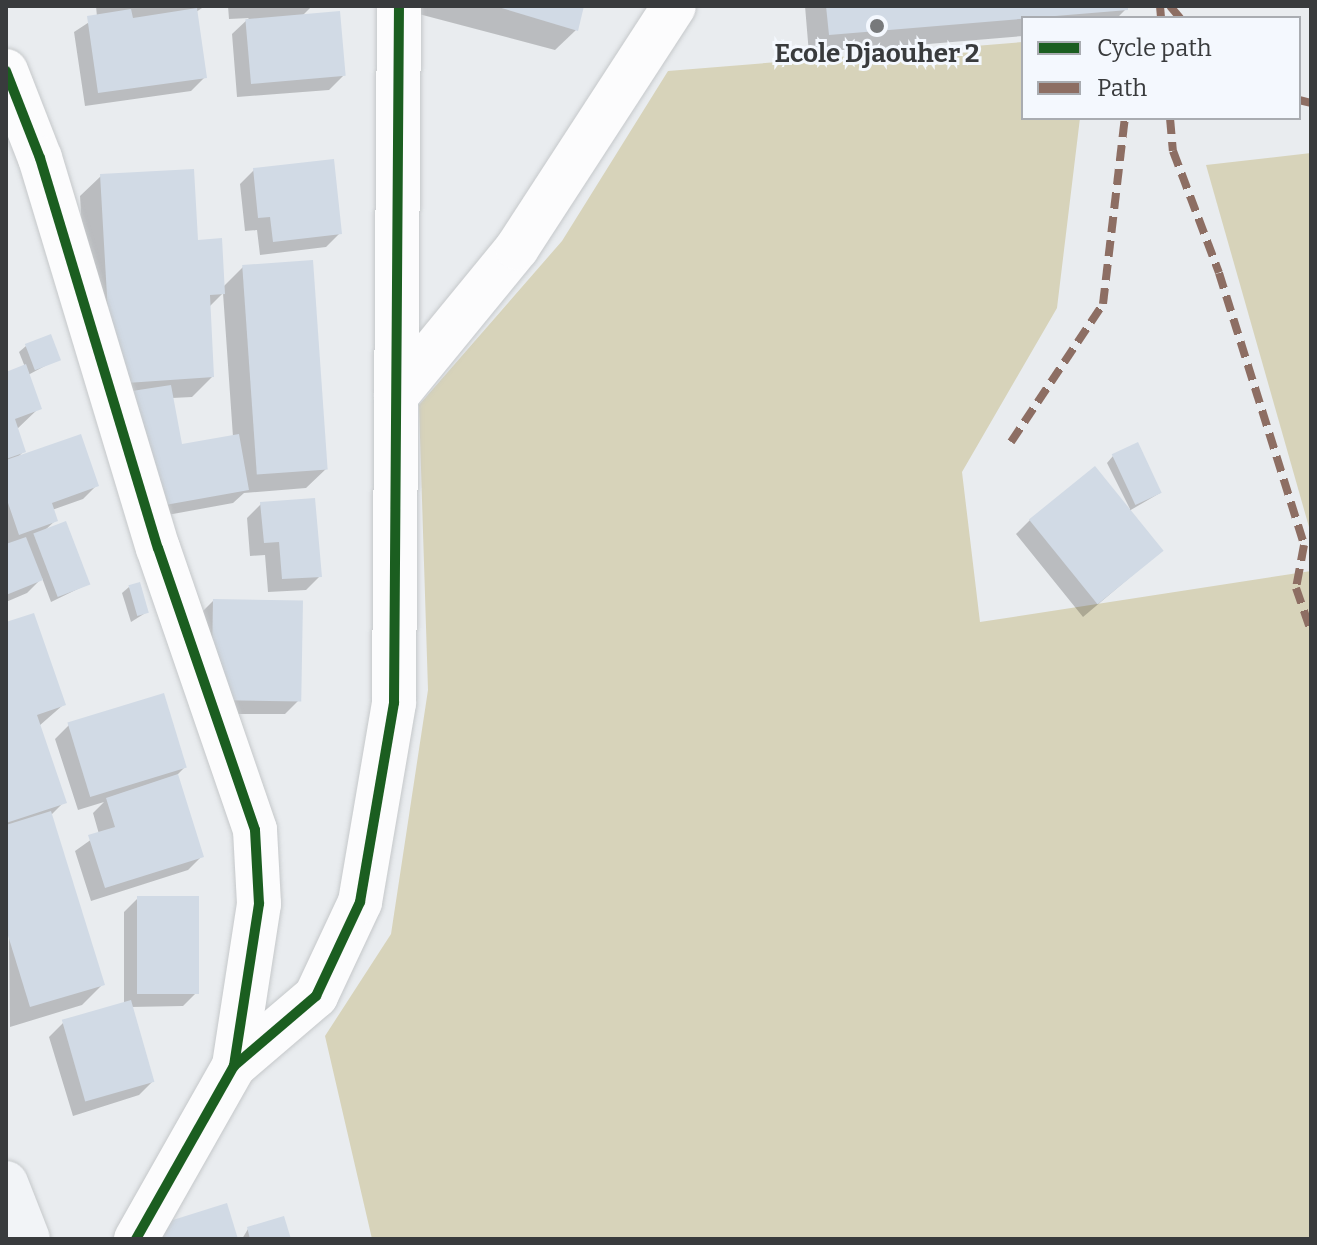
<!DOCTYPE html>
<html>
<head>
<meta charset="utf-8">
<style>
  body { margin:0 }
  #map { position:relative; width:1317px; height:1245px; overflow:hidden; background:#e9ecef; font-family:Bitter,serif }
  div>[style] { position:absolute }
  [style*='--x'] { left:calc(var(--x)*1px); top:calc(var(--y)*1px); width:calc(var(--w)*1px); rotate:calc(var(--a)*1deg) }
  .green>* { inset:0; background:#d7d3ba }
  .shadow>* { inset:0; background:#0003 }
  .building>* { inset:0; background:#d1dae5; transform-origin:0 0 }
  .roads { filter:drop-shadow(0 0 2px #c5c8ca) drop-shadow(0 0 2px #c5c8ca) }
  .minor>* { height:44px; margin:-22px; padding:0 22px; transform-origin:22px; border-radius:22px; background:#fcfcfd }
  .major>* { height:44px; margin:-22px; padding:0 22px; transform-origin:22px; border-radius:22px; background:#f2f4f7 }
  .quiet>* { height:8px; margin-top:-4px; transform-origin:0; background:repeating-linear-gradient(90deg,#8d6e63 0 16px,transparent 0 24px) }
  .cycleway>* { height:10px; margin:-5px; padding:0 5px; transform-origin:5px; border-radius:5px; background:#1b5e20 }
  .dots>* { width:22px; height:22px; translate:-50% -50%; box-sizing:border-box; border:4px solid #f4f8fe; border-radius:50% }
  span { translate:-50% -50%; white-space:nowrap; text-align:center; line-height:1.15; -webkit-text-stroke:6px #f4f8fe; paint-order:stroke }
  .poi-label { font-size:26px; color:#393b3d; font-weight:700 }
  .frame { position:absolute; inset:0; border:8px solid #393b3d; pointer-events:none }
  .legend { position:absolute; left:1021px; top:16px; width:280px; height:104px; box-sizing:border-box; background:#f4f8fe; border:2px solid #a9acb1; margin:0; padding:10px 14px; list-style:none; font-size:24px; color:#393b3d }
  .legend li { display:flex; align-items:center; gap:16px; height:40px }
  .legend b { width:40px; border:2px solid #a9acb1 }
</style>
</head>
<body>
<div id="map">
  <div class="green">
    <div style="clip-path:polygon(1023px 42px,1023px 118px,1080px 118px,1057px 308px,962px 472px,980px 622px,1311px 571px,1311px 1239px,372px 1239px,325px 1036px,391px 934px,428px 690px,419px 405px,562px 241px,668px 71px)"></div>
    <div style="clip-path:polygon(1311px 153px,1311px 534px,1206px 165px)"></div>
  </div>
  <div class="shadow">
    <div style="clip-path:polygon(96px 6px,205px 6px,196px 12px,205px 77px,191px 91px,85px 106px,74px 32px,97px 17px)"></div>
    <div style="clip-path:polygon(228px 6px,312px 6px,302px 16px,343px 76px,329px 90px,237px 97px,232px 34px,249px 18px,229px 19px)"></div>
    <div style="clip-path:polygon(582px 6px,576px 30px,555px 50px,396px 8px)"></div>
    <div style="clip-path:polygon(805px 6px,1126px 6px,1126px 9px,1117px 18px,1023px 18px,1023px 36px,809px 54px)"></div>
    <div style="clip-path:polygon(254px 170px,340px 233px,326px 247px,260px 255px,257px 230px,245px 231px,240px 184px)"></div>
    <div style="clip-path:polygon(evenodd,101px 176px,196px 243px,223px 287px,243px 267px,327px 468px,306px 488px,244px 493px,233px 503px,140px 520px,92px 403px,80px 196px,101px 176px,223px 293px,233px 437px,181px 447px,172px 398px,192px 397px,212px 377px,209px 307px,223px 293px)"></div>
    <div style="clip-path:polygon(26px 346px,58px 359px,28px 375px,39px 408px,16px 430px,24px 451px,16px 459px,97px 485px,83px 499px,52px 510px,56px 520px,44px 531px,88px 584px,51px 602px,42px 578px,27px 593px,6px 602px,6px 374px,25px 367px,19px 352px)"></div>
    <div style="clip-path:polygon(1113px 456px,1160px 493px,1129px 511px,1161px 551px,1083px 617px,1016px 534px,1030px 520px,1130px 509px,1107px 463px)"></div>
    <div style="clip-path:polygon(261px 504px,320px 576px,306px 590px,268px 592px,265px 555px,250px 556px,247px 518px)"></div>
    <div style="clip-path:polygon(129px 587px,147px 612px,131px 622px,122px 593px)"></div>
    <div style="clip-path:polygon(213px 601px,299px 700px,285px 714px,198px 714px,199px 615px)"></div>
    <div style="clip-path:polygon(6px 624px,63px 705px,39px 726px,64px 802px,50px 816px,102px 985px,82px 1005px,10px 1027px)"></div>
    <div style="clip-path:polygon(69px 725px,184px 768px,177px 775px,202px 856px,188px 870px,91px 901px,75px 851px,99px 834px,93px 813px,104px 802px,78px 810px,55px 739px)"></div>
    <div style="clip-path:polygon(138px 898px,197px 992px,183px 1006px,131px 1007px,153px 1081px,139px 1095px,73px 1116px,49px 1037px,63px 1023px,124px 1004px,124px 912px)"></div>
    <div style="clip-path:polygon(248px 1229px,289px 1239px,242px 1239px)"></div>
  </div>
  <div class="building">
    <div style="clip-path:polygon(495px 6px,584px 6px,578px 31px)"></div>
    <div style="clip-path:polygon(826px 6px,1128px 6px,1128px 10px,829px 35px)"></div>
    <div style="clip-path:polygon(197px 8px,207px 78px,98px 93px,87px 16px,131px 9px,133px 18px)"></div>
    <div style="left:340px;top:11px;width:65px;height:95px;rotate:85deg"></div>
    <div style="clip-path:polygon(334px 159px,342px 234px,273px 242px,270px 217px,258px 218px,253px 168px)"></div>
    <div style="clip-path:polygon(194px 169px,198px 240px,222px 238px,225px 294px,210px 295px,214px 377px,112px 384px,100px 174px)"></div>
    <div style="left:313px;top:260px;width:210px;height:71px;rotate:86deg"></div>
    <div style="left:51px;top:334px;width:28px;height:28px;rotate:69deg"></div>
    <div style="clip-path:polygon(26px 364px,42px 409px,15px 419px,26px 452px,6px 459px,6px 372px)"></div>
    <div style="clip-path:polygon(171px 385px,182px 444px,239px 434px,249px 490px,154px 507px,132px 391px)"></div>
    <div style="clip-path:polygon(81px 434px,99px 486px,52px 503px,58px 521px,19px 535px,6px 497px,6px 460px)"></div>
    <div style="left:1138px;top:442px;width:56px;height:29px;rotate:65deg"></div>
    <div style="left:1095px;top:466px;width:109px;height:85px;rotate:51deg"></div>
    <div style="clip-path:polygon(315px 498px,322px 577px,282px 579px,279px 542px,264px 543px,260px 502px)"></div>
    <div style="left:66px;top:521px;width:68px;height:35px;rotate:69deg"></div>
    <div style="clip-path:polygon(26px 537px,43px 580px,6px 595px,6px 544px)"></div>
    <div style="left:140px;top:582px;width:32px;height:12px;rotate:74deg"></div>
    <div style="left:213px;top:599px;width:90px;height:101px;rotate:1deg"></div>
    <div style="clip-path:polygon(34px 613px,66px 705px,37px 715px,67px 803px,6px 823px,6px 622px)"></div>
    <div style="left:164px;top:693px;width:78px;height:101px;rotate:73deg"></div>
    <div style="clip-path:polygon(178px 774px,204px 857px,105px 888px,88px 835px,115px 827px,106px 798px)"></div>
    <div style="clip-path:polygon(51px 811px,105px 985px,30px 1007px,6px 929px,6px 825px)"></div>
    <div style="left:137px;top:896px;width:62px;height:98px"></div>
    <div style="left:131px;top:1000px;width:85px;height:72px;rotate:74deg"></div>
    <div style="clip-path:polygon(227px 1203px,238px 1239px,161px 1239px,157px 1225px)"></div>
    <div style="clip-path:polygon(284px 1216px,291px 1239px,250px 1239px,247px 1227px)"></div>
  </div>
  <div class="roads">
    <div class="minor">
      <div style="--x:6;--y:71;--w:93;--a:68.7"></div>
      <div style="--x:40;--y:158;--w:407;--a:73.2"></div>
      <div style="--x:158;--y:548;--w:298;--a:71"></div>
      <div style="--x:255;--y:830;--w:74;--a:86.9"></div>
      <div style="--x:259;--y:904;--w:164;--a:98.8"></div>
      <div style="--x:396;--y:396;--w:191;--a:-50.7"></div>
      <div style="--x:517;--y:248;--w:288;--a:-57"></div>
      <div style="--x:136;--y:1239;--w:199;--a:-60.5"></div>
      <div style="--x:234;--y:1066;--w:108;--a:-40.5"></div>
      <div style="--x:316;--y:996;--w:104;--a:-64.9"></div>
      <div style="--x:360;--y:902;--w:202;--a:-80.3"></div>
      <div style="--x:394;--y:703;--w:697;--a:-89.59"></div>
    </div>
    <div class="major">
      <div style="--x:6;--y:1183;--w:60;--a:68.6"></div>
    </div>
  </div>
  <div class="quiet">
    <div style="--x:1160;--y:6;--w:12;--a:85"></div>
    <div style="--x:1170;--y:6;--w:16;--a:50"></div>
    <div style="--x:1299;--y:100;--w:12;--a:14"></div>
    <div style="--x:1170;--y:118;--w:33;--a:85"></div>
    <div style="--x:1173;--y:151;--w:130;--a:69.3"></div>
    <div style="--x:1219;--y:273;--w:285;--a:72.6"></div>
    <div style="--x:1304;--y:545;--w:44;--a:100.5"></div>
    <div style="--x:1296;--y:588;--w:46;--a:70.8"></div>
    <div style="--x:1011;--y:442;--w:166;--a:-56.3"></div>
    <div style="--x:1103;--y:304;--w:187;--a:-83.3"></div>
  </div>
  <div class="cycleway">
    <div style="--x:6;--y:71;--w:93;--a:68.7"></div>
    <div style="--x:40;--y:158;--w:407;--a:73.2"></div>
    <div style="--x:158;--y:548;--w:298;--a:71"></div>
    <div style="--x:255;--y:830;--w:74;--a:86.9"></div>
    <div style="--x:259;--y:904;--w:164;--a:98.8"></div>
    <div style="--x:136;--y:1239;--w:199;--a:-60.5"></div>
    <div style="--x:234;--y:1066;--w:108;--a:-40.5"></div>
    <div style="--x:316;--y:996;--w:104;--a:-64.9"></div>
    <div style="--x:360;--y:902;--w:202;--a:-80.3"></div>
    <div style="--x:394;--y:703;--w:697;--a:-89.59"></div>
  </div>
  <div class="dots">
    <div style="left:877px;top:26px;background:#77797b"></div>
  </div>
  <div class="poi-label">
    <span style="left:877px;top:54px">Ecole Djaouher 2</span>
  </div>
  <div class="frame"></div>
  <ul class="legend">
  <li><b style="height:10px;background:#1b5e20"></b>Cycle path</li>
  <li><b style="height:10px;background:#8d6e63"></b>Path</li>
  </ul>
</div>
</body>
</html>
